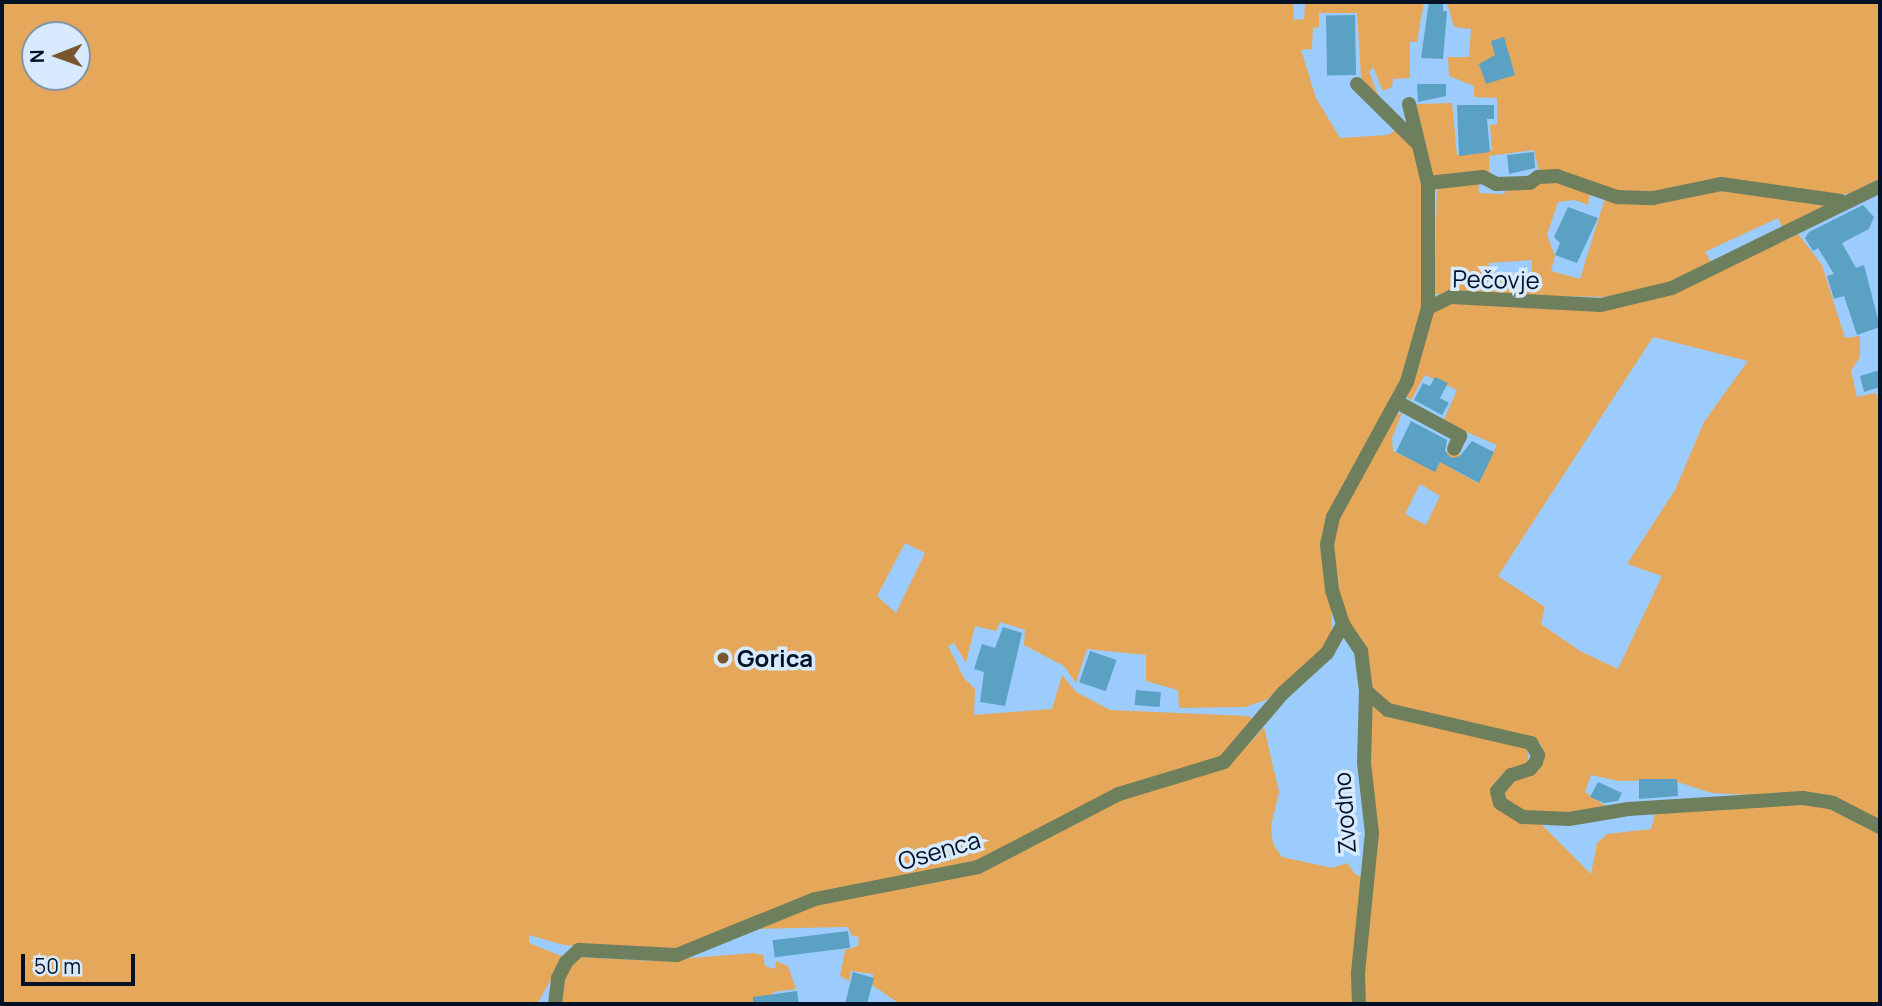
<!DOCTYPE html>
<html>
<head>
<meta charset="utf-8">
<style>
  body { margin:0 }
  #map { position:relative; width:1882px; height:1006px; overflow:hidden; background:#9cccfe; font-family:Manrope,sans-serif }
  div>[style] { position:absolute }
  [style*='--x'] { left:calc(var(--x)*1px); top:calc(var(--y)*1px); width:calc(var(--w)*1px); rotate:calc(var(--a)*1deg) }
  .green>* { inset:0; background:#e5a75a }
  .building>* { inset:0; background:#5aa1c3; transform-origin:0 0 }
  .street>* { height:14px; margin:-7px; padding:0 7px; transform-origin:7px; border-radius:7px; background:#6d7f5d }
  .dots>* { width:19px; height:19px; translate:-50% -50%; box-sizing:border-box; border:4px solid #d7eaff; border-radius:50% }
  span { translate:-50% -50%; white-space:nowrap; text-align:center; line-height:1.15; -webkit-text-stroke:7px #d7eaff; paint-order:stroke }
  .street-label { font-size:24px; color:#021224 }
  .poi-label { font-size:24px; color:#021224; font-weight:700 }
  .left { translate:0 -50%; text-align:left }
  .frame { position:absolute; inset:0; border:4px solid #021224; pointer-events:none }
  .north { position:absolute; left:21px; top:21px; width:70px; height:70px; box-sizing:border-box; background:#d7eaff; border:2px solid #8294a7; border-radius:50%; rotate:269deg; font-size:19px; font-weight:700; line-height:28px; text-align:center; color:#021224 }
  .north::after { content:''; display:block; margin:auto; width:24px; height:32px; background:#78572e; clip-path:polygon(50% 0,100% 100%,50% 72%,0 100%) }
  .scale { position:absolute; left:21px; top:954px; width:114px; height:32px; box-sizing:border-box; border:4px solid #021224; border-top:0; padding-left:9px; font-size:21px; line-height:24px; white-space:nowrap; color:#021224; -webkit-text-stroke:5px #d7eaff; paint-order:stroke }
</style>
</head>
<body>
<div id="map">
  <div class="green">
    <div style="clip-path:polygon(evenodd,2px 2px,1293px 2px,1294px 20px,1304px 19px,1305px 2px,1424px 2px,1417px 42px,1410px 42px,1410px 78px,1393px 79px,1392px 87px,1383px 91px,1373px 67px,1369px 72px,1379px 97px,1361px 78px,1357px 13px,1319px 13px,1319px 27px,1313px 28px,1312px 49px,1301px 50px,1316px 98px,1340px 138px,1388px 135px,1399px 128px,1414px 146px,1424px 180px,1422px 307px,1403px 382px,1327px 526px,1332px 625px,1330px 637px,1308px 668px,1266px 700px,1245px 707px,1179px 708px,1178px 690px,1146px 681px,1146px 655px,1087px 649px,1076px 683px,1064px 666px,1024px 645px,1025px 630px,1000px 622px,996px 631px,975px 626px,966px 663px,954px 643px,948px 646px,964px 678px,975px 689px,974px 715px,1052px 709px,1062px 675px,1076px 692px,1110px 710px,1249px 716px,1253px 720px,1241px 743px,1249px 744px,1264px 727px,1279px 792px,1271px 826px,1273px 844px,1282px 857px,1332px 868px,1347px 863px,1356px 875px,1366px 877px,1356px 1004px,900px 1004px,872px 985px,873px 974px,851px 971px,849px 981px,840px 976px,845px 950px,858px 946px,859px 937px,852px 936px,848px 927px,753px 929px,688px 948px,639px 949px,564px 945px,529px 935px,529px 943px,564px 957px,537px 1004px,2px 1004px,2px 2px,35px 35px,77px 35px,77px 77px,35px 77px,35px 35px,2px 2px,905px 543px,925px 553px,896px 613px,877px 596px,905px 543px)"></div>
    <div style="clip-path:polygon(1447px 2px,1880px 2px,1880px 178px,1849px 194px,1620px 193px,1539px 171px,1534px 150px,1489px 156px,1489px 174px,1433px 177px,1416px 104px,1452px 103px,1457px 155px,1492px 150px,1490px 125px,1497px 124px,1497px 98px,1474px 97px,1474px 86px,1449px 76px,1448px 57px,1469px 57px,1471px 29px,1454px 27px)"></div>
    <div style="clip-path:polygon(evenodd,1556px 179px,1590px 192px,1588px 205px,1575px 200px,1558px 202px,1547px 235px,1555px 256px,1551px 271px,1580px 279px,1605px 198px,1720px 188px,1827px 206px,1784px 231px,1778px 218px,1724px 243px,1705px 252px,1713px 265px,1668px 283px,1609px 297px,1434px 294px,1437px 189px,1478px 180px,1479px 193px,1504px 194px,1509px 185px,1556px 179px,1532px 260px,1532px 273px,1488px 274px,1489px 263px,1532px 260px)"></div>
    <div style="clip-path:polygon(evenodd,1798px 234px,1822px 265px,1845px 338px,1860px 336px,1860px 357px,1851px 371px,1857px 397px,1875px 393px,1880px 402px,1880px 823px,1832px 799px,1712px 793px,1671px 780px,1619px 781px,1591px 775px,1585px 792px,1610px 809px,1537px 816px,1505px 803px,1504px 785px,1543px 756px,1541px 744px,1532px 738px,1387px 706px,1372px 692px,1364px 647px,1344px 615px,1331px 550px,1339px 514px,1396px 415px,1402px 413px,1392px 438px,1393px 451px,1435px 471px,1448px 449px,1461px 455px,1454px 470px,1476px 482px,1497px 445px,1443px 422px,1457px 390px,1425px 375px,1411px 400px,1407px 397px,1431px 315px,1451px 301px,1611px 308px,1701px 280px,1798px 234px,1653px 337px,1748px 361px,1704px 422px,1675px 490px,1627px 564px,1662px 576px,1618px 669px,1580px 651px,1541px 624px,1545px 607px,1498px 576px,1653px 337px,1798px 234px,1420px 484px,1440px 496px,1426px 525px,1405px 514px,1420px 484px)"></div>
    <div style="clip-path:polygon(1369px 698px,1527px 746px,1529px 763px,1503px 774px,1495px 782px,1493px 795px,1542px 825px,1591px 874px,1597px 843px,1607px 834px,1651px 829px,1656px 810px,1822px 804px,1880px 831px,1880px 1004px,1362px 1004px)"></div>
    <div style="clip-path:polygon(753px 953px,763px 955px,765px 966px,775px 969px,776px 961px,788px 966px,796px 989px,773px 992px,774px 1004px,559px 1004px,563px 976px,578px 957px,654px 961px)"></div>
  </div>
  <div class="building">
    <div style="clip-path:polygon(1429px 2px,1443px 3px,1443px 11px,1447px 11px,1443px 59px,1421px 58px)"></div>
    <div style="left:1355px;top:15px;width:60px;height:29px;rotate:89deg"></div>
    <div style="clip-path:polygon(1504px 37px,1515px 75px,1486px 84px,1479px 64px,1495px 55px,1491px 41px)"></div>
    <div style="clip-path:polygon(1417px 84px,1446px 84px,1446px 96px,1418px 102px)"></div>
    <div style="clip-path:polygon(1457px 105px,1494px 105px,1494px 119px,1487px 119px,1490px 152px,1459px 156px)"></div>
    <div style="clip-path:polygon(1534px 152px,1535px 168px,1509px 174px,1507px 155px)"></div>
    <div style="clip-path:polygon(1863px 205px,1874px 217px,1869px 229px,1842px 243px,1856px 268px,1864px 265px,1880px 327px,1857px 335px,1844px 296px,1834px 299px,1827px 276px,1834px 274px,1818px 248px,1813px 251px,1805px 238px,1809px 232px)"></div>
    <div style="clip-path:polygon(1568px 207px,1598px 218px,1577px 263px,1555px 255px,1560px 243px,1554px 237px)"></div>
    <div style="clip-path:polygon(1880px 370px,1880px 387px,1864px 392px,1860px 376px)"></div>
    <div style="clip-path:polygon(1435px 377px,1448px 383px,1440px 398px,1449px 403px,1442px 415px,1414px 400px,1423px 383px,1430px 386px)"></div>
    <div style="clip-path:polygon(1411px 421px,1447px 440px,1445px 451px,1451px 458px,1460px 456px,1472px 441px,1494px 452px,1479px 483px,1440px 462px,1435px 472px,1396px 452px)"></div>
    <div style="clip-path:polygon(1003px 627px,1022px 633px,1005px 706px,980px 702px,984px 672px,974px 669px,982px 644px,995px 648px)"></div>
    <div style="left:1090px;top:651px;width:28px;height:33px;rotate:19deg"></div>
    <div style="left:1136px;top:690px;width:25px;height:15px;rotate:5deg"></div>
    <div style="clip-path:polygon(1639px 779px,1677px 779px,1678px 796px,1639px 799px)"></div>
    <div style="clip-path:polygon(1598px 782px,1622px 793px,1618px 801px,1604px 803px,1590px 797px)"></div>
    <div style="left:848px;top:931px;width:17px;height:76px;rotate:83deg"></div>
    <div style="clip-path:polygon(853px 972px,874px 978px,867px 1004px,845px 1004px)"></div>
    <div style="clip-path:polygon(797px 991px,799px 1004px,753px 1004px,753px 997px)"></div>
  </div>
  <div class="street">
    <div style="--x:1357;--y:84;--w:83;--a:44.5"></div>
    <div style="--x:1409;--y:104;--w:81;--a:76.5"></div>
    <div style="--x:1428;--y:183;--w:125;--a:90"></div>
    <div style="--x:1428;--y:183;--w:55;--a:-6.2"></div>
    <div style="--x:1483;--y:177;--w:15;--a:28"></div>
    <div style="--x:1496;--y:184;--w:34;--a:-2"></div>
    <div style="--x:1530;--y:183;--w:10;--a:-37"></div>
    <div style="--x:1538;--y:177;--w:19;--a:-3"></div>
    <div style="--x:1557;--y:176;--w:64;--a:19.3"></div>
    <div style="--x:1617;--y:197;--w:36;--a:2"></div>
    <div style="--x:1653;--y:198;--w:69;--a:-11.6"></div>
    <div style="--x:1721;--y:184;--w:121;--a:8.1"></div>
    <div style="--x:1397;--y:402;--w:72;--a:28.4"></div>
    <div style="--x:1460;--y:436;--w:14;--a:115"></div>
    <div style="--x:1366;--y:691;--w:29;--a:41"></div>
    <div style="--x:1388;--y:710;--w:147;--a:13"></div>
    <div style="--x:1531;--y:743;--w:14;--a:60"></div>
    <div style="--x:1538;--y:755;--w:7;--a:106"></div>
    <div style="--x:1536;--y:762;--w:9;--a:131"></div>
    <div style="--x:1530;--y:769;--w:20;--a:162"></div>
    <div style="--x:1511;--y:775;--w:21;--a:131"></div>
    <div style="--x:1497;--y:791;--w:12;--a:76"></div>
    <div style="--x:1500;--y:803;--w:26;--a:32"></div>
    <div style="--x:1522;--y:817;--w:47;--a:2.4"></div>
    <div style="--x:1569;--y:819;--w:60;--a:-9.6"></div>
    <div style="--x:1628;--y:809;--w:175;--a:-3.6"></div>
    <div style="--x:1803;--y:798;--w:30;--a:9"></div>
    <div style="--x:1833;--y:803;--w:53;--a:27.1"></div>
    <div style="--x:555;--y:1004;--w:26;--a:-83"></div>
    <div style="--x:558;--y:978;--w:18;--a:-63"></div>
    <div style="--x:566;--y:962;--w:18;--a:-43"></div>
    <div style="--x:579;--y:950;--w:98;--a:2.9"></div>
    <div style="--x:677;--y:955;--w:149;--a:-22.1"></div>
    <div style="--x:815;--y:899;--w:166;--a:-11.1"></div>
    <div style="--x:978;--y:867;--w:159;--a:-27.4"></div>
    <div style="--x:1119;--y:794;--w:110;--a:-16.9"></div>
    <div style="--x:1224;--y:762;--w:91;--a:-49.5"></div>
    <div style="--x:1283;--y:693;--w:59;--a:-42.3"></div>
    <div style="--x:1327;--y:653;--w:33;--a:-61"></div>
    <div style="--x:1359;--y:1004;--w:31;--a:-92"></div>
    <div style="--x:1358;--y:973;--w:141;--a:-84.3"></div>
    <div style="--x:1372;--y:833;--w:70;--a:-96.5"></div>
    <div style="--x:1364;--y:763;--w:72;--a:-88.4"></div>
    <div style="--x:1366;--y:691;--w:40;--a:-97.1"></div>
    <div style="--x:1361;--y:651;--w:32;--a:-124"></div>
    <div style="--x:1343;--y:624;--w:36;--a:-108"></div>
    <div style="--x:1332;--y:590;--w:45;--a:-96.3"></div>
    <div style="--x:1327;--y:545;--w:29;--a:-78"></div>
    <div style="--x:1333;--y:517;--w:154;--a:-61.3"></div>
    <div style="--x:1407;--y:382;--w:77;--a:-74.2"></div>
    <div style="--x:1428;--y:308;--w:25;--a:-26"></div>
    <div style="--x:1451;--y:297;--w:150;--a:3.1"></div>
    <div style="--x:1601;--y:305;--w:73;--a:-13.5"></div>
    <div style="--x:1672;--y:288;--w:232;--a:-26.1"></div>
  </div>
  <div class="dots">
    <div style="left:723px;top:658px;background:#78572e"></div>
  </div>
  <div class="street-label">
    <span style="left:1496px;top:279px;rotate:1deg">Pečovje</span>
    <span style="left:1344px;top:813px;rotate:-94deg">Zvodno</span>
    <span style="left:939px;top:850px;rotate:-16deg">Osenca</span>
  </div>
  <div class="poi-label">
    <span class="left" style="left:737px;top:658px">Gorica</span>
  </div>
  <div class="frame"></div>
  <div class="north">N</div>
  <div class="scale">50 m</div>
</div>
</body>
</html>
